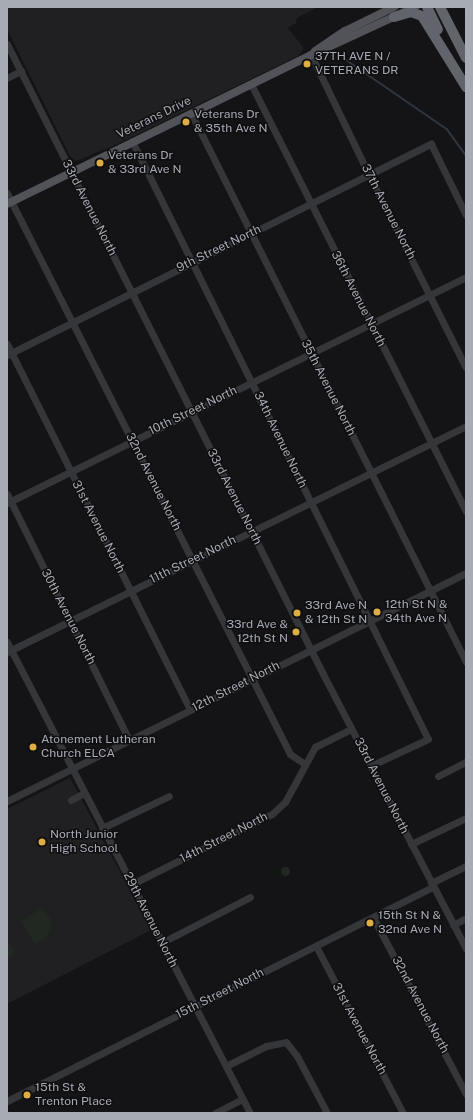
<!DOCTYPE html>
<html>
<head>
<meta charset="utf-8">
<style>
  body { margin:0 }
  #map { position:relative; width:473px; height:1120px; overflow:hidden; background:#141416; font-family:"Public Sans",sans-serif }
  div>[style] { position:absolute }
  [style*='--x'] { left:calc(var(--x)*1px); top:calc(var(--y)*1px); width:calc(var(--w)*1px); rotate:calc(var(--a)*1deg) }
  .built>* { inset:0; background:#202022 }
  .green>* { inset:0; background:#212822 }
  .round { border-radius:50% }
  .stream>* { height:1.5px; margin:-0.75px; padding:0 0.75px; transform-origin:0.75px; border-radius:0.75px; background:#2f363d }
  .minor>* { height:7px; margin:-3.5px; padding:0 3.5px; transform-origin:3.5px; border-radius:3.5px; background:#35363a }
  .major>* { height:8px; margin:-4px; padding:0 4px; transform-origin:4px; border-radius:4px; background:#525359 }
  .highway>* { height:10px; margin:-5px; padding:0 5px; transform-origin:5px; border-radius:5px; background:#62646b }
  .dots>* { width:11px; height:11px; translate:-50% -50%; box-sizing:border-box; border:2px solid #0f0f11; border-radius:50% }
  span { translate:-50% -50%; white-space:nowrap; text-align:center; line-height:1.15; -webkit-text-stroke:3px #0f0f11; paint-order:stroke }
  .poi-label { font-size:12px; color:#a7abb4 }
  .left { translate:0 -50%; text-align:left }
  .right { translate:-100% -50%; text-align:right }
  .street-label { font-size:12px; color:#a7abb4 }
  .frame { position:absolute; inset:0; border:8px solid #a7abb4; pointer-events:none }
</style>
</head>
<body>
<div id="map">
  <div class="built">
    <div style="clip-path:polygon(7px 7px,318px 7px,297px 18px,296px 23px,288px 28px,303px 47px,303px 50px,298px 56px,115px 145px,76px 161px,70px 156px,7px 29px)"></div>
    <div style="clip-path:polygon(70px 778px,151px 930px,7px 1004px,7px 809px)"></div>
  </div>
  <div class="green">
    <div class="round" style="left:280.5px;top:866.5px;width:9px;height:9px"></div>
    <div style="clip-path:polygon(42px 908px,51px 920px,51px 930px,45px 939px,35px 944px,21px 921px)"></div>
    <div style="clip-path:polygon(7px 941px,15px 952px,7px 959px)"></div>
  </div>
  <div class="stream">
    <div style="--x:465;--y:7;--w:1;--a:45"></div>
    <div style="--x:345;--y:59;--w:124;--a:34.5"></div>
    <div style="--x:447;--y:129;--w:32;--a:54"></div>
  </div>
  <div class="minor">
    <div style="--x:7;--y:44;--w:705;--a:63.36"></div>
    <div style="--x:323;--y:674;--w:310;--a:62.5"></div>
    <div style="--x:311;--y:55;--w:133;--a:64.2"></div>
    <div style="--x:369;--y:175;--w:216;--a:63.3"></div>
    <div style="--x:7;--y:78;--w:16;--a:-27"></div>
    <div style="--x:251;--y:84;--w:479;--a:63.3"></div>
    <div style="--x:191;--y:113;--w:614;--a:63.39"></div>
    <div style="--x:132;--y:141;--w:667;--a:63.67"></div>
    <div style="--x:428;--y:739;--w:64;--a:155"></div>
    <div style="--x:7;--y:193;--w:628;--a:63.23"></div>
    <div style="--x:290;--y:754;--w:18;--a:34"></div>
    <div style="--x:7;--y:344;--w:409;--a:63.4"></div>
    <div style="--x:7;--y:355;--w:474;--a:-26.5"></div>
    <div style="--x:431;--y:144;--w:79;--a:63.8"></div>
    <div style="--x:7;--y:494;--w:275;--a:63.6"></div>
    <div style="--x:7;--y:503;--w:512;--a:-26.21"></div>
    <div style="--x:7;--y:642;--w:530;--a:62.71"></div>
    <div style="--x:7;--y:652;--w:512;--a:-26.21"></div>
    <div style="--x:438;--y:776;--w:31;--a:-27"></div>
    <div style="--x:71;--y:800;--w:15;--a:-28"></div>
    <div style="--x:7;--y:801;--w:513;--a:-26.42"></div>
    <div style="--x:102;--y:828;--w:74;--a:-25.5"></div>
    <div style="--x:411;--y:844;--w:61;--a:-25.3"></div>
    <div style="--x:431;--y:883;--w:39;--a:-26"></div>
    <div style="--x:132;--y:884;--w:157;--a:-26.6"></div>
    <div style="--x:272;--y:814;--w:18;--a:-43"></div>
    <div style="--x:285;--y:802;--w:63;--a:-61.4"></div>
    <div style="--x:315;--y:747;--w:40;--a:-26.6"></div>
    <div style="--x:373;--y:917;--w:200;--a:62.3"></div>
    <div style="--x:453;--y:925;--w:15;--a:-28"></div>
    <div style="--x:161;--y:943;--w:100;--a:-27.3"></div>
    <div style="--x:316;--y:946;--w:188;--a:62.5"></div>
    <div style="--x:226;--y:1066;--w:45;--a:-26.6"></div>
    <div style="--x:266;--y:1046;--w:20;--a:-11"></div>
    <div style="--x:286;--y:1042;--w:18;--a:52"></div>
    <div style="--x:297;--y:1056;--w:64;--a:62.2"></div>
    <div style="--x:7;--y:1101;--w:477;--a:-26.7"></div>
    <div style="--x:215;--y:1113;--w:31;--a:-27"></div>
  </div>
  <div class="major">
    <div style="--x:315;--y:51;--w:36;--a:-34"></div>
    <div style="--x:345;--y:31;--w:55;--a:-26.1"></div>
    <div style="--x:7;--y:204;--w:339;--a:-26.1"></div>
    <div style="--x:311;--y:55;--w:115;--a:-24.8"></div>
  </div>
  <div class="highway">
    <div style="--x:427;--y:7;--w:25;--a:64"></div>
    <div style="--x:440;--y:7;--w:57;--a:63"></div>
    <div style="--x:394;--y:17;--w:18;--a:-16"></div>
    <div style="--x:411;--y:12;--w:12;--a:20"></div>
    <div style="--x:422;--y:16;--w:84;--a:58.2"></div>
  </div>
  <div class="dots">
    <div style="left:307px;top:64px;background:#dfae43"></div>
    <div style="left:186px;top:122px;background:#dfae43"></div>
    <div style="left:100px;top:163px;background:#dfae43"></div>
    <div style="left:377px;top:612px;background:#dfae43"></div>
    <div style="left:297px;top:613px;background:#dfae43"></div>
    <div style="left:296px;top:632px;background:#dfae43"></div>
    <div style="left:33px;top:747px;background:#dfae43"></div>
    <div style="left:42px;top:842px;background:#dfae43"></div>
    <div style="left:370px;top:923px;background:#dfae43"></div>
    <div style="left:27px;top:1095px;background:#dfae43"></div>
  </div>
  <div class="poi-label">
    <span class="left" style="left:315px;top:64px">37TH AVE N /<br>VETERANS DR</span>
    <span class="left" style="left:194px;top:122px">Veterans Dr<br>&amp; 35th Ave N</span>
    <span class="left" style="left:108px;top:163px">Veterans Dr<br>&amp; 33rd Ave N</span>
    <span class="left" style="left:385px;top:612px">12th St N &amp;<br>34th Ave N</span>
    <span class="left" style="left:305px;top:613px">33rd Ave N<br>&amp; 12th St N</span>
    <span class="right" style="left:288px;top:632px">33rd Ave &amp;<br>12th St N</span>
    <span class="left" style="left:41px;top:747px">Atonement Lutheran<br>Church ELCA</span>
    <span class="left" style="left:50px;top:842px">North Junior<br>High School</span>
    <span class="left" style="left:378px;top:923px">15th St N &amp;<br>32nd Ave N</span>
    <span class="left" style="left:35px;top:1095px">15th St &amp;<br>Trenton Place</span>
  </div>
  <div class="street-label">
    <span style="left:154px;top:118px;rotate:-26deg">Veterans Drive</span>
    <span style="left:89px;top:208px;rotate:63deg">33rd Avenue North</span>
    <span style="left:388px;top:212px;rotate:63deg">37th Avenue North</span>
    <span style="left:219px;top:249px;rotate:-26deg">9th Street North</span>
    <span style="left:358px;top:299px;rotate:63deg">36th Avenue North</span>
    <span style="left:328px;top:388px;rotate:63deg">35th Avenue North</span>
    <span style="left:193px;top:411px;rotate:-26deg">10th Street North</span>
    <span style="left:280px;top:440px;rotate:64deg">34th Avenue North</span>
    <span style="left:153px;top:482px;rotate:63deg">32nd Avenue North</span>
    <span style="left:234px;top:497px;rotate:63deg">33rd Avenue North</span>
    <span style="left:98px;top:527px;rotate:63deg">31st Avenue North</span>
    <span style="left:193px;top:560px;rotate:-26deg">11th Street North</span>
    <span style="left:68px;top:617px;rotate:63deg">30th Avenue North</span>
    <span style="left:236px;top:687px;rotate:-27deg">12th Street North</span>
    <span style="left:381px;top:786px;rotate:63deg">33rd Avenue North</span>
    <span style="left:224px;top:838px;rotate:-27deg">14th Street North</span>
    <span style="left:150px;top:920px;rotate:63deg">29th Avenue North</span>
    <span style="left:220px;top:994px;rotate:-27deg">15th Street North</span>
    <span style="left:420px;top:1005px;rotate:62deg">32nd Avenue North</span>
    <span style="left:359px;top:1029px;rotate:62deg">31st Avenue North</span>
  </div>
  <div class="frame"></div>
</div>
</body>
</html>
